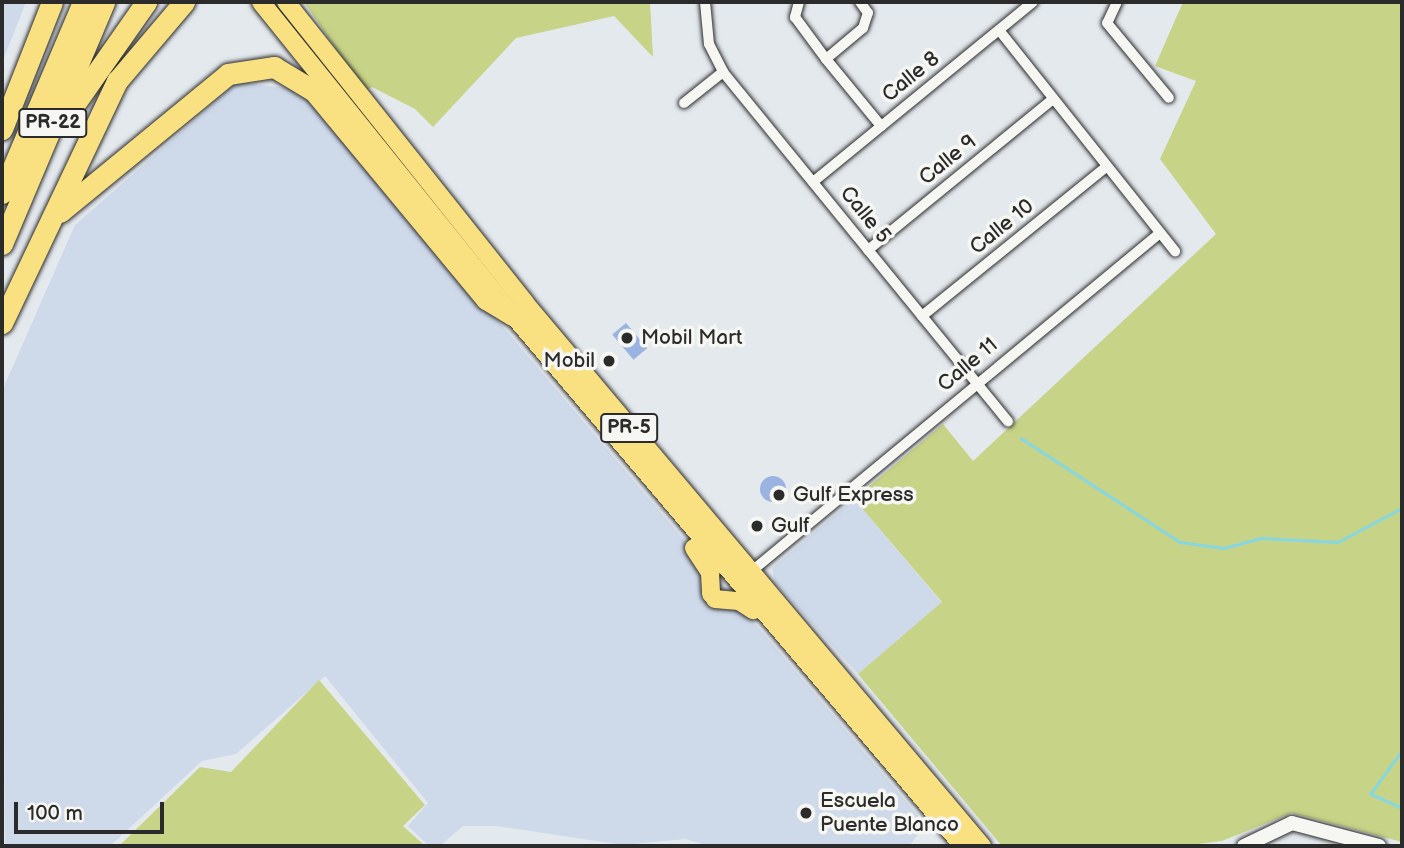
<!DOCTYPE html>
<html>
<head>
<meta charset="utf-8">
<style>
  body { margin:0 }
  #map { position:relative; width:1404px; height:848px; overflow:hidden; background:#e4e9ee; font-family:"Balsamiq Sans",sans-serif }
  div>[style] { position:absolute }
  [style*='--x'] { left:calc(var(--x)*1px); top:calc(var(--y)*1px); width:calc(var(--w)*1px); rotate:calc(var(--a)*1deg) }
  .built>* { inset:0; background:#ced9ea }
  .green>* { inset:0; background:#c7d387 }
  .stream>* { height:2.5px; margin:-1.25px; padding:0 1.25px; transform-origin:1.25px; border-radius:1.25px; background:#86d7e1 }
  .building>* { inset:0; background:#9bb3e0; transform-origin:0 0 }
  .round { border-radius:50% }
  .roads { filter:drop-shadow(0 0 2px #2b2b2b) drop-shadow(0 0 2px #2b2b2b) }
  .minor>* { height:10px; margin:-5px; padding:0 5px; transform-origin:5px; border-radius:5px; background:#f6f6f2 }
  .tertiary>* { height:14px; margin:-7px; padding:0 7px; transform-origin:7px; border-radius:7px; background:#f6f6f2 }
  .primary>* { height:18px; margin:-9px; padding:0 9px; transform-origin:9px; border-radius:9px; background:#f9e181 }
  .motorway>* { height:21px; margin:-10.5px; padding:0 10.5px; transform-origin:10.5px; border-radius:10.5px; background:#f9e181 }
  .dots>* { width:19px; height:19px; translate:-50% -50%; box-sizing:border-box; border:4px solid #f6f6f2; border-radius:50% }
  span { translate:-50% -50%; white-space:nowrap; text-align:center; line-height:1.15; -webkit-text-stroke:7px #f6f6f2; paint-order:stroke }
  .shield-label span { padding:2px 5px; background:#f6f6f2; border:2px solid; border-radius:5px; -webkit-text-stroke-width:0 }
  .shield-label { font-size:19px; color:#2b2b2b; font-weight:700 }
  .street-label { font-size:21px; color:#2b2b2b }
  .poi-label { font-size:21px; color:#2b2b2b }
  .left { translate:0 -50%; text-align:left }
  .right { translate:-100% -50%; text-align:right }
  .frame { position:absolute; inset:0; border:4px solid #2b2b2b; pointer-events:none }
  .scale { position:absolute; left:14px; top:802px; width:150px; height:32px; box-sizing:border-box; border:4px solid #2b2b2b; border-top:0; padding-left:9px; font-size:21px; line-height:24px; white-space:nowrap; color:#2b2b2b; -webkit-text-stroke:5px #f6f6f2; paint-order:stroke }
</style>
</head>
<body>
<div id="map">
  <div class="built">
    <div style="clip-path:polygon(2px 2px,26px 2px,2px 63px)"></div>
    <div style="clip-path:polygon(238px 82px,302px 90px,926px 825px,909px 846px,710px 846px,685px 839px,623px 845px,496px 826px,463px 826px,442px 844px,429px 846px,408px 826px,428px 803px,325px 676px,236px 754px,202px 761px,110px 846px,5px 846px,2px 391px,75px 225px)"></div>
    <div style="clip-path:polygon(854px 499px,942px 603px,858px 674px,775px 583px,772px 568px)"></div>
  </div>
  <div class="green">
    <div style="clip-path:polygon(304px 2px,650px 2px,653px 57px,614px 16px,516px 38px,433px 127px,415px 109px,372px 87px,365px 91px)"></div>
    <div style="clip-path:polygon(1183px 2px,1402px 2px,1402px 842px,1292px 813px,1222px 841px,1182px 846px,1002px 846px,858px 674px,942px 602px,854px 499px,943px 424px,973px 461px,1216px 234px,1160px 159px,1196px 81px,1155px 66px)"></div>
    <div style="clip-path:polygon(319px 680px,425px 805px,403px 826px,424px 845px,119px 846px,200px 767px,231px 772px)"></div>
  </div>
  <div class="stream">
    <div style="--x:1021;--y:438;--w:190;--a:33.2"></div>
    <div style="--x:1180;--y:542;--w:44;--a:7.8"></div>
    <div style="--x:1224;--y:548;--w:39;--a:-15"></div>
    <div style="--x:1262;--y:538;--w:76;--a:3"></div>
    <div style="--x:1338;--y:542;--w:72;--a:-28"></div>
    <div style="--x:1402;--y:751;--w:53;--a:125.8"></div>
    <div style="--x:1371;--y:794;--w:34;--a:24"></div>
  </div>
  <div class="building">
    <div style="left:626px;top:323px;width:33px;height:18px;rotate:50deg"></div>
    <div class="round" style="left:760px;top:476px;width:26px;height:26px"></div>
  </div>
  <div class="roads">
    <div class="minor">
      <div style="--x:705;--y:2;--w:42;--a:84.6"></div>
      <div style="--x:709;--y:44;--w:31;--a:63"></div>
      <div style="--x:723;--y:72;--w:451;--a:50.8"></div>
      <div style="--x:799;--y:2;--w:16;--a:105"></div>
      <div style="--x:795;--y:17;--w:52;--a:53.6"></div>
      <div style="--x:826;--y:59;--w:48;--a:-40"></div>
      <div style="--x:863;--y:28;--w:16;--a:-72"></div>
      <div style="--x:868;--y:13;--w:14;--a:-126"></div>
      <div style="--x:1117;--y:2;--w:23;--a:115"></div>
      <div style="--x:1107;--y:23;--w:97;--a:50.4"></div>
      <div style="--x:999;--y:30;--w:283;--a:51.5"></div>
      <div style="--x:826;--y:59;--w:87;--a:50.6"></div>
      <div style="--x:684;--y:103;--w:50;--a:-38.5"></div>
      <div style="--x:813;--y:182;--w:284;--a:-39.3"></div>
      <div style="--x:868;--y:250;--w:237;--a:-39.2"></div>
      <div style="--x:922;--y:316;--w:237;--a:-39"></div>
      <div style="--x:747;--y:575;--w:536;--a:-39.63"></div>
    </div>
    <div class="tertiary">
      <div style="--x:1244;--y:846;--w:53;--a:-25.6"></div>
      <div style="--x:1292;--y:823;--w:90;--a:14.8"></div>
    </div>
    <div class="primary">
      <div style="--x:261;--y:2;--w:402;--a:51.2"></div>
      <div style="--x:513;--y:315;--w:696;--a:49.72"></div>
      <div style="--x:286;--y:2;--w:384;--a:51.5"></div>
      <div style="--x:525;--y:303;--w:710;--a:49.92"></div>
      <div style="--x:694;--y:548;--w:30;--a:57"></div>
      <div style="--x:710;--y:573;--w:21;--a:87"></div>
      <div style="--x:715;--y:599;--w:24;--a:5"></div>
      <div style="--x:739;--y:601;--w:17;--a:33"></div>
    </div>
    <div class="motorway">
      <div style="--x:67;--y:115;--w:138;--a:-55"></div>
      <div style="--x:2;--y:129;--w:136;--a:-68.5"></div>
      <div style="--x:2;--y:193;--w:207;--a:-67"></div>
      <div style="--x:60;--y:212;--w:217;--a:-39.4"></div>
      <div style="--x:228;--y:74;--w:47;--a:-8.7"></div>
      <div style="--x:274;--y:67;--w:47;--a:31"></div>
      <div style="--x:314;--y:91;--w:270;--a:50.4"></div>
      <div style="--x:486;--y:299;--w:31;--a:31"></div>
      <div style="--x:2;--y:244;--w:263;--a:-67.1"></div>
      <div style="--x:2;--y:323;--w:268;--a:-64.6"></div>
      <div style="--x:117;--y:81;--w:104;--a:-49.7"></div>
    </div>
  </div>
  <div class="dots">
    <div style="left:627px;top:338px;background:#2b2b2b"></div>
    <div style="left:609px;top:361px;background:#2b2b2b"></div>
    <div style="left:779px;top:495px;background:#2b2b2b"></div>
    <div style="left:757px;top:526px;background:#2b2b2b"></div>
    <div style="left:806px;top:813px;background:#2b2b2b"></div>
  </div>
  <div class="shield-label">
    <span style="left:53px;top:123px">PR-22</span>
    <span style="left:629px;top:428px">PR-5</span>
  </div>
  <div class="street-label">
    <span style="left:911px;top:77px;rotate:-39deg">Calle 8</span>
    <span style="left:948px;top:160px;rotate:-39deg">Calle 9</span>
    <span style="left:865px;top:215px;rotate:51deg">Calle 5</span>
    <span style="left:1002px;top:227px;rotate:-39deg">Calle 10</span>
    <span style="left:968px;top:365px;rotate:-40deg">Calle 11</span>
  </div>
  <div class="poi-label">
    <span class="left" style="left:641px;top:338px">Mobil Mart</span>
    <span class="right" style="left:595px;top:361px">Mobil</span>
    <span class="left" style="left:793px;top:495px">Gulf Express</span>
    <span class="left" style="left:771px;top:526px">Gulf</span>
    <span class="left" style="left:820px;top:813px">Escuela<br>Puente Blanco</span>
  </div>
  <div class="frame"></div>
  <div class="scale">100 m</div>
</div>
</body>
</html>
